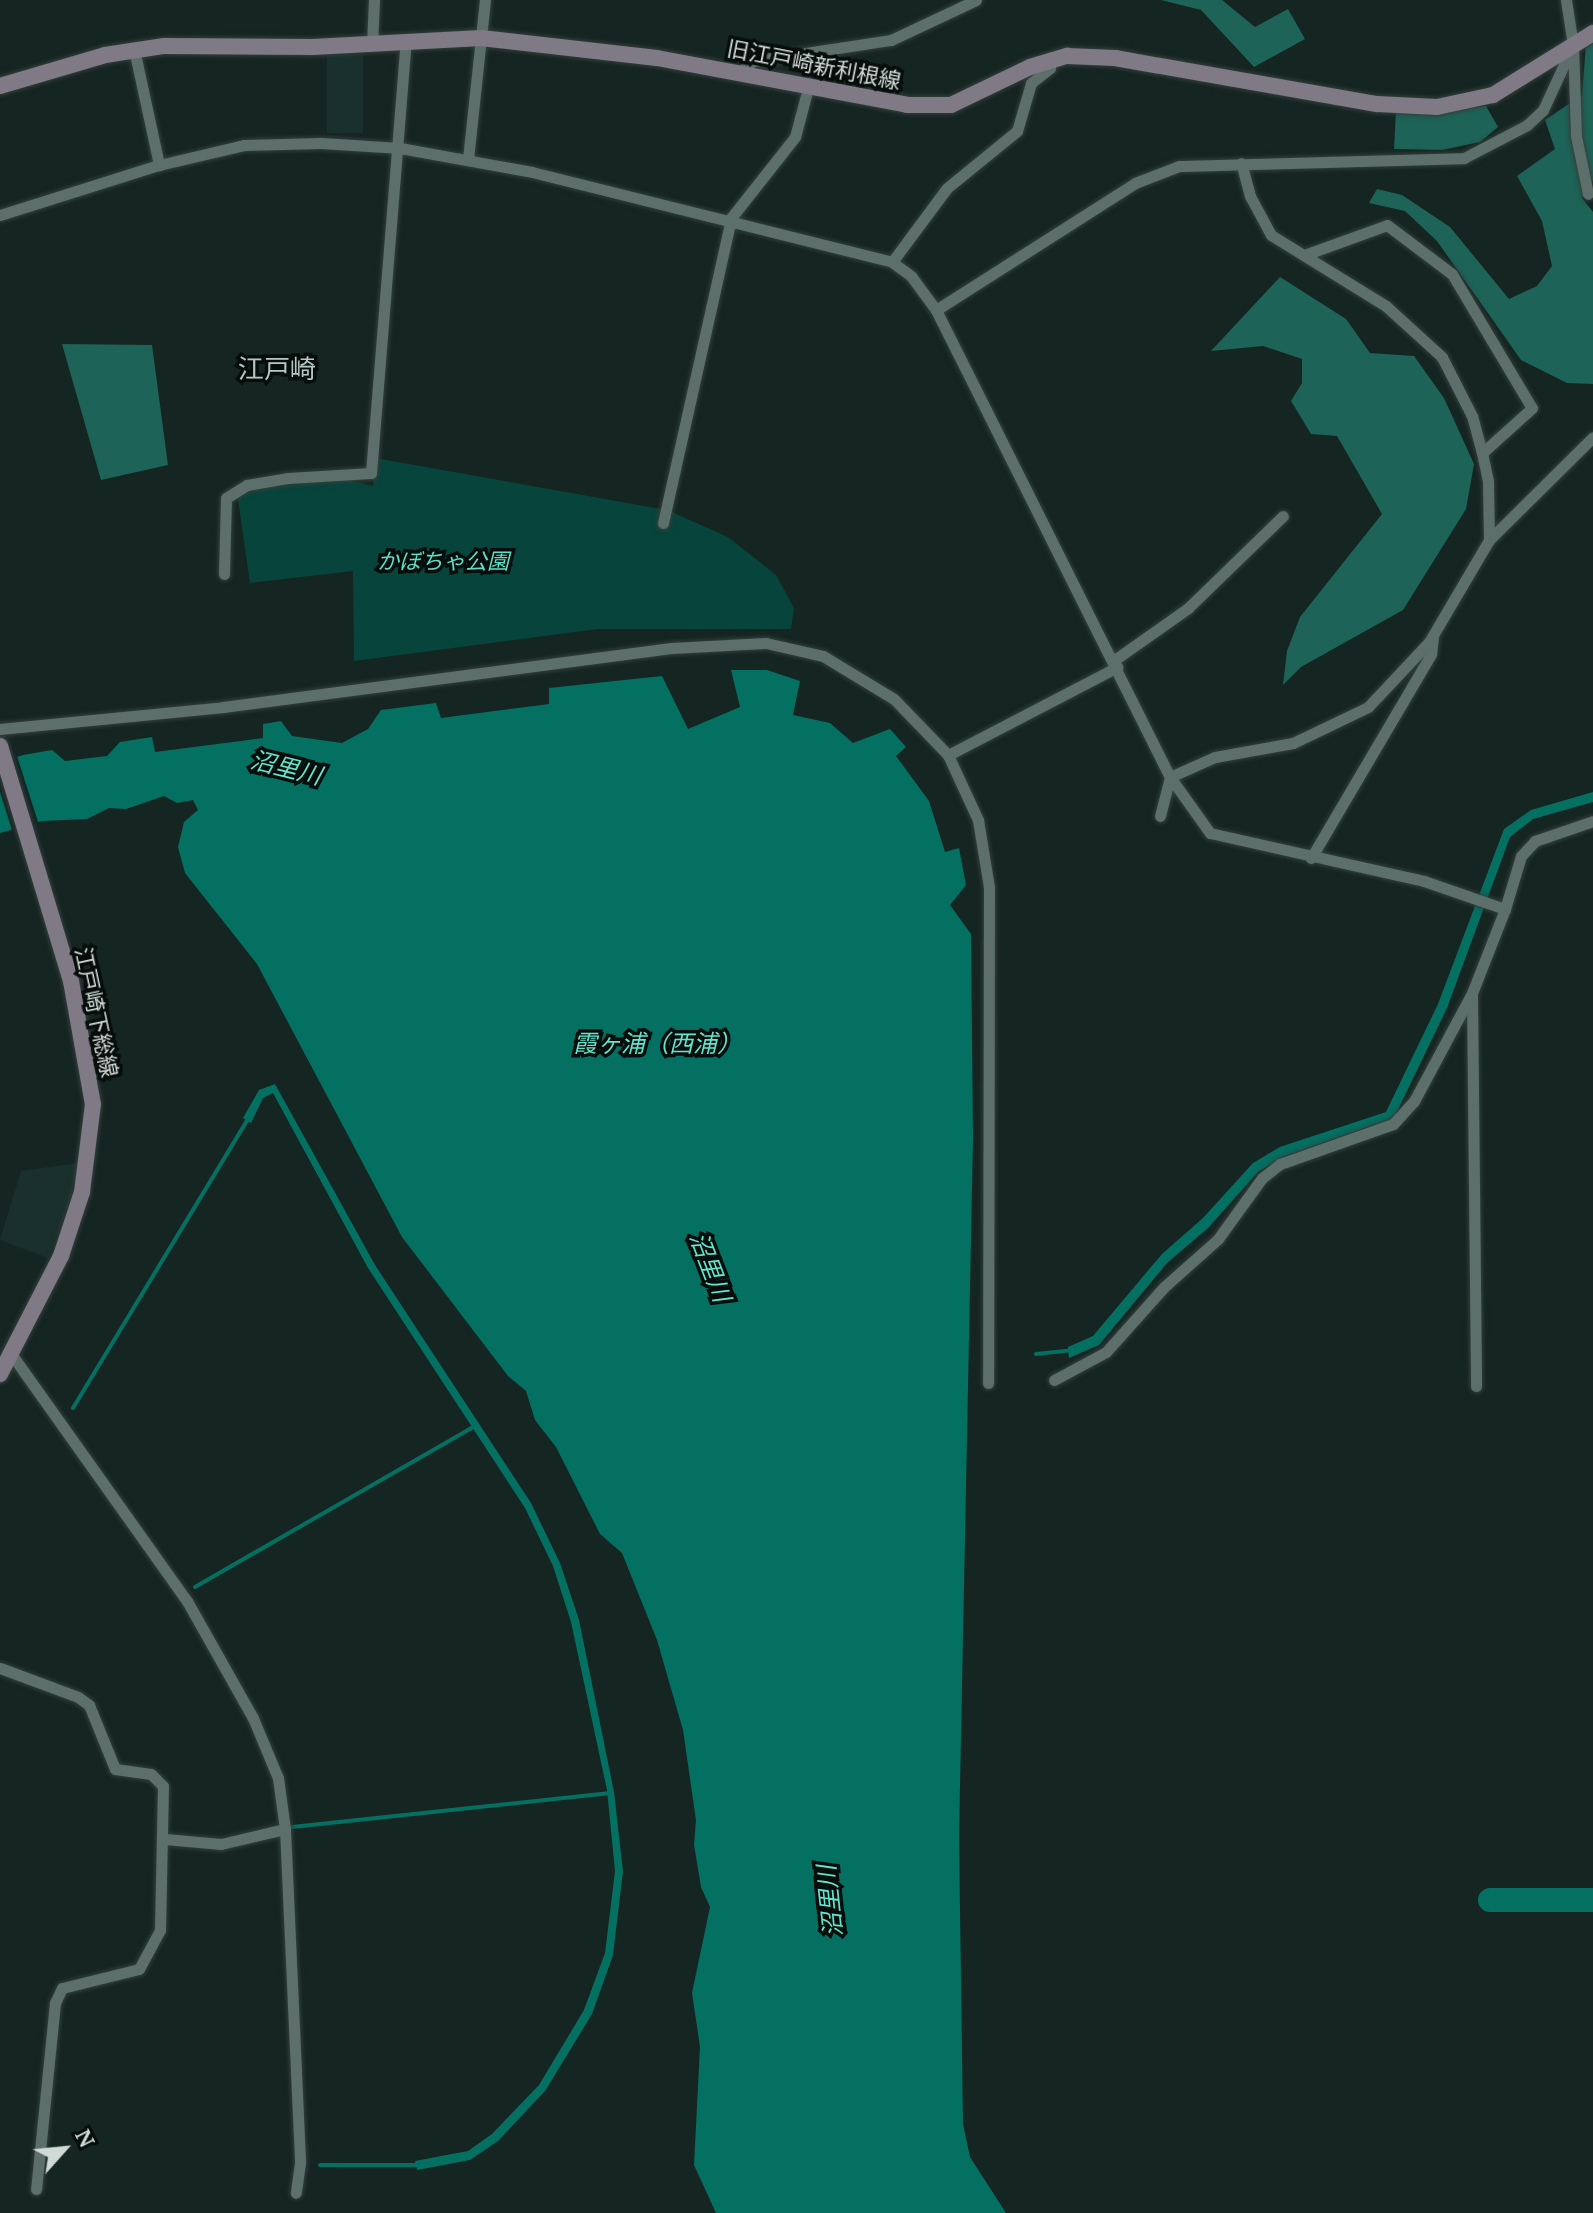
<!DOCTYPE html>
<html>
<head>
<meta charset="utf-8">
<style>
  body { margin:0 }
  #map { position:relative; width:1593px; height:2213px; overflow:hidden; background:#152522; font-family:"PT Serif","Noto Sans JP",serif }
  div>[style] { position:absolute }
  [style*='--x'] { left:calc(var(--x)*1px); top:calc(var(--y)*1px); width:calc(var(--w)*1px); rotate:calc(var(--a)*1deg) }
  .built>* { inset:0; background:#19302c; transform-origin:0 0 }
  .green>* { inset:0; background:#07443b }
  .forest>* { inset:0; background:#1d6357 }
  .water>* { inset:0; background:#037062 }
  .pier>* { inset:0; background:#152522 }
  .stream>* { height:4px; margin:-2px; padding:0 2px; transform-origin:2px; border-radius:2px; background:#037062 }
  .river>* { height:24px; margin:-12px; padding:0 12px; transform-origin:12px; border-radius:12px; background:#037062 }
  .roads { filter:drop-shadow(0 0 2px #333f3c) drop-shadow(0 0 2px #333f3c) }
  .street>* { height:11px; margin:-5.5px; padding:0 5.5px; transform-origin:5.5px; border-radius:5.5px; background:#5d6f6b }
  .secondary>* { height:16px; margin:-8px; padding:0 8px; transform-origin:8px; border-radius:8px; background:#7f7a86 }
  span { translate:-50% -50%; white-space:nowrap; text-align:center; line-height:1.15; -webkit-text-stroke:7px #060d0b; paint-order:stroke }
  .street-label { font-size:22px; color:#d0dad7 }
  .park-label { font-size:22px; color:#5ddec8; font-style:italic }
  .water-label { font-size:24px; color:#64e3cd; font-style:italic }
  .quarter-label { font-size:26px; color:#b5c8c4 }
  .north { position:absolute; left:24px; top:2109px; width:80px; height:80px; -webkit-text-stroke:6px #060d0b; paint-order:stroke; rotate:63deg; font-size:22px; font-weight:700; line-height:32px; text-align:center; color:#d0dad7 }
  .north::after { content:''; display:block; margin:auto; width:28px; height:36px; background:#d0dad7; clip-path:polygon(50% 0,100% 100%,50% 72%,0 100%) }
</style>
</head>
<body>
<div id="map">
  <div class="built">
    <div style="left:327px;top:54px;width:36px;height:79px"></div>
    <div style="clip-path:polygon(77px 1163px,71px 1197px,48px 1258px,0 1240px,21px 1171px)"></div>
  </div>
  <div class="green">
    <div style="clip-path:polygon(375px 458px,667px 510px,728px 537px,776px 575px,794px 608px,791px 629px,598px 629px,354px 661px,353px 571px,250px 583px,237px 492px,324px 474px,373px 486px)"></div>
  </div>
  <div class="forest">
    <div style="clip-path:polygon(1161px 0,1222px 0,1255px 27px,1288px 9px,1305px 39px,1254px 67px,1201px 10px)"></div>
    <div style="clip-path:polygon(1593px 40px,1593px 180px,1582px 198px,1593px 212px,1593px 384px,1567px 383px,1521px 360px,1437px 241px,1405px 211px,1369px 203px,1377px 189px,1402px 195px,1450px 227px,1509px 299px,1537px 286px,1552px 266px,1542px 221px,1517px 176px,1555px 149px,1545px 120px,1582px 95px,1586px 44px)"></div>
    <div style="clip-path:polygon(1486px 106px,1498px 127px,1480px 142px,1442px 150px,1394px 149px,1396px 111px)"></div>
    <div style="clip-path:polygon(1280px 277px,1346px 319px,1370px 353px,1414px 356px,1444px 398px,1474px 464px,1466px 509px,1403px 610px,1301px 667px,1283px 685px,1287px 651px,1300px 617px,1382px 514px,1337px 436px,1311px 434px,1291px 401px,1302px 383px,1302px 359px,1263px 346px,1211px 351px)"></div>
    <div style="clip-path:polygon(62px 344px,152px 345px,168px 465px,101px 480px)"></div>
  </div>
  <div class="water">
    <div style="clip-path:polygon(731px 670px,767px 670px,800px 681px,793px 715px,830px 723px,853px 743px,890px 729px,906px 747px,896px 756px,929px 801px,945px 852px,959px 848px,966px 885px,950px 905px,971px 934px,973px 1138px,959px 1837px,963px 2124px,970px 2157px,1006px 2213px,716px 2213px,694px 2165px,700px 2047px,692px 1993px,710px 1907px,701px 1887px,694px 1845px,696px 1820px,683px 1730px,657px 1640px,622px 1553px,600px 1534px,556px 1447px,535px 1420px,526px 1391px,508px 1376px,402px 1237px,257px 964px,185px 873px,178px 847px,184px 822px,198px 810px,193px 800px,177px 803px,164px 796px,126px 809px,109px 808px,87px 819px,42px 821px,0 833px,0 762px,23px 755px,52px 750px,65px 761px,107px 756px,120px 742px,152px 737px,155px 752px,263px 738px,263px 724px,281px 721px,292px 736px,342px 743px,368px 729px,381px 710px,436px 703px,441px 718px,549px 704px,549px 688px,662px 676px,688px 729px,740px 707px)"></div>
    <div style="clip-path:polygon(1593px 792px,1593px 802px,1533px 819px,1510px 837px,1447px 1008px,1394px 1118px,1283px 1157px,1258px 1172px,1208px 1228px,1167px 1263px,1099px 1345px,1069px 1358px,1068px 1347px,1093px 1336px,1162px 1254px,1203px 1218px,1253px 1163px,1280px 1147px,1386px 1112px,1438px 1004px,1504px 829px,1531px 810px)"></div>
    <div style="clip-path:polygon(275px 1084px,375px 1265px,531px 1503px,560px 1563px,579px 1620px,614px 1792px,623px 1871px,613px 1955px,592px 2014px,545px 2091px,498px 2141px,470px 2160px,417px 2170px,415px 2161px,468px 2151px,492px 2134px,539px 2085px,584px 2010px,605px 1953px,615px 1871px,607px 1790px,571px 1622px,553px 1566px,525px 1508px,368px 1268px,273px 1093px,263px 1098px,251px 1123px,243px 1118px,259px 1090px)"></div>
  </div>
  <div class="pier">
    <div style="clip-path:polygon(16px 753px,39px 825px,12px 830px,0 792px,0 758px)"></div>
  </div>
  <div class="stream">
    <div style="--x:1036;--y:1354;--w:37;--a:-6"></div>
    <div style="--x:73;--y:1408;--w:338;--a:-58.8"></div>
    <div style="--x:195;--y:1587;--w:319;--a:-29.9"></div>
    <div style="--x:292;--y:1827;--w:320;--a:-6.1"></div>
    <div style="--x:320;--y:2165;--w:97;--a:0"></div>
  </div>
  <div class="river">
    <div style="--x:1490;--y:1900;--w:103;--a:0"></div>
  </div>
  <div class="roads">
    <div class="street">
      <div style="--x:1566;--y:0;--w:46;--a:81.2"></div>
      <div style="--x:1573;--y:45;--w:91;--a:88.1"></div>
      <div style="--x:1576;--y:136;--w:59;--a:78.3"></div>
      <div style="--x:372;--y:44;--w:44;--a:-87.4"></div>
      <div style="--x:134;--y:49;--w:119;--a:77.8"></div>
      <div style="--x:741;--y:71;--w:16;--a:-40"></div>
      <div style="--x:753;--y:61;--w:140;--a:-8.7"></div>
      <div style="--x:891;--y:40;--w:94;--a:-25.2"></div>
      <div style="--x:468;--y:159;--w:160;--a:-83.9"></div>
      <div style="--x:0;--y:215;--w:167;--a:-17.5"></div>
      <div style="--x:159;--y:165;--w:87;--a:-13.2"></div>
      <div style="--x:244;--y:145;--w:77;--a:-1.5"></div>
      <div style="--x:321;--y:143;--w:79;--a:3.6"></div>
      <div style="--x:400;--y:148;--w:134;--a:10.3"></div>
      <div style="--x:532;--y:172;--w:371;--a:14"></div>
      <div style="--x:892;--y:262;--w:24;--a:36"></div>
      <div style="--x:911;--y:276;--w:42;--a:53.7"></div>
      <div style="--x:936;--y:310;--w:522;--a:63.39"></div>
      <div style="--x:1170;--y:777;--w:69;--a:54.5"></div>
      <div style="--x:1210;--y:833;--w:219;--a:12.6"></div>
      <div style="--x:1424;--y:881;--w:86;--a:19.1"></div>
      <div style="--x:1505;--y:909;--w:90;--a:111.4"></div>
      <div style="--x:1472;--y:993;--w:123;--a:118.2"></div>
      <div style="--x:1414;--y:1101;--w:31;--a:132"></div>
      <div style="--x:1393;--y:1124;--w:120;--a:160.5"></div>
      <div style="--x:1280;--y:1164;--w:23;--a:142"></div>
      <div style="--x:1262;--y:1178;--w:75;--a:125.8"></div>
      <div style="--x:1218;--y:1239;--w:72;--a:138.4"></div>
      <div style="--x:1164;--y:1287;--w:87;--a:131.7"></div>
      <div style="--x:1106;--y:1352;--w:59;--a:151.7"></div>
      <div style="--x:1307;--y:254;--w:85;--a:-19.9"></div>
      <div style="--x:1387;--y:225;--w:81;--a:37"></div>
      <div style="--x:1452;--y:274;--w:156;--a:59.2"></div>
      <div style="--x:1532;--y:408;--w:67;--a:138"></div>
      <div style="--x:892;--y:262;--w:92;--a:-53.4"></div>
      <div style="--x:947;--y:188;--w:90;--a:-39.2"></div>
      <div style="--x:1017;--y:131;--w:50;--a:-73.7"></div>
      <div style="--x:1031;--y:83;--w:24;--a:-38"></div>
      <div style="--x:1050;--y:68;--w:10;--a:-84"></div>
      <div style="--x:936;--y:310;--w:236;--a:-32.5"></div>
      <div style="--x:1135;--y:183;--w:47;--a:-21.1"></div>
      <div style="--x:1179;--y:166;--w:285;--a:-1.6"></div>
      <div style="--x:1464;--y:158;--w:71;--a:-27.6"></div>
      <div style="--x:1527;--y:125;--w:22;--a:-43"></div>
      <div style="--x:1543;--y:110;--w:72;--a:-65.2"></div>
      <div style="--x:663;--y:523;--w:312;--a:-77.4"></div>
      <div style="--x:731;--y:218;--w:103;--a:-51.7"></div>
      <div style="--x:795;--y:137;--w:55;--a:-75.2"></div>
      <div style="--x:1489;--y:540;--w:146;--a:-44.7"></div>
      <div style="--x:224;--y:574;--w:76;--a:-88.5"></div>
      <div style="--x:226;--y:498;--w:25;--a:-32"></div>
      <div style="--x:247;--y:485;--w:42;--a:-9.7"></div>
      <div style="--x:288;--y:478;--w:83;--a:-3.4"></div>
      <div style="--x:371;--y:473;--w:432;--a:-85.4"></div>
      <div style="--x:1113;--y:661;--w:92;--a:-35.2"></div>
      <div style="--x:1188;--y:608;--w:132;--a:-44.1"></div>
      <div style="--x:0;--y:729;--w:224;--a:-5.6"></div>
      <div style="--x:223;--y:707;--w:452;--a:-7.5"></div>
      <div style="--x:671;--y:648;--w:95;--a:-3"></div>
      <div style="--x:766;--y:643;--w:58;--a:12.8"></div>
      <div style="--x:823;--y:656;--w:83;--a:31.2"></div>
      <div style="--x:894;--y:699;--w:78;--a:46"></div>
      <div style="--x:948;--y:755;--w:72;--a:65.2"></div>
      <div style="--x:978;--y:820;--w:68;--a:80.7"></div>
      <div style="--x:989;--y:887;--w:496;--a:90.1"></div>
      <div style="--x:948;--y:755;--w:191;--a:-27.5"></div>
      <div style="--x:1160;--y:816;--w:40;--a:-75.6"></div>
      <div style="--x:1170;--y:777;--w:49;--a:-24"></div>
      <div style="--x:1215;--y:757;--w:79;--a:-10.2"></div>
      <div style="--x:1293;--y:743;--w:83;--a:-25.6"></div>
      <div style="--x:1368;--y:707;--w:89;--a:-46.8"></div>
      <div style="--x:1429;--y:642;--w:118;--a:-59.5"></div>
      <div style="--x:1489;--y:540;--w:59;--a:-91"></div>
      <div style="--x:1488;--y:481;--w:29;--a:-102"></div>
      <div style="--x:1482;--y:453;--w:38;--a:-105"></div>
      <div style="--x:1472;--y:416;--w:66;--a:-117"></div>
      <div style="--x:1442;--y:357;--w:76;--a:-137.7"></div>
      <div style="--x:1386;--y:306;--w:135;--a:-148.3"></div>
      <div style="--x:1271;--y:235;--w:44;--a:-118.3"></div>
      <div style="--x:1250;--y:196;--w:34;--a:-105"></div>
      <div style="--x:1311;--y:858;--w:237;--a:-59.5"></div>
      <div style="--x:1431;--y:654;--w:16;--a:-83"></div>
      <div style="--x:1505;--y:909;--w:55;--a:-73.2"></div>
      <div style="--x:1521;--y:856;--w:21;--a:-47"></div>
      <div style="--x:1535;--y:841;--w:61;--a:-19"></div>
      <div style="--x:1472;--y:995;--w:391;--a:89.4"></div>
      <div style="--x:12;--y:1355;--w:302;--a:54.6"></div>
      <div style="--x:187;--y:1601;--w:134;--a:60.6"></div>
      <div style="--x:253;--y:1718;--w:65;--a:67.4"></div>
      <div style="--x:278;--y:1778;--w:51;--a:82.2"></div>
      <div style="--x:285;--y:1829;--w:334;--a:87.4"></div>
      <div style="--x:300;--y:2163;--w:30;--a:98"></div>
      <div style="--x:0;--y:1668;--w:83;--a:20.4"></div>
      <div style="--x:78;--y:1697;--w:14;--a:36"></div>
      <div style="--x:89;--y:1705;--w:69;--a:67.9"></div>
      <div style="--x:115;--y:1769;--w:36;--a:8"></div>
      <div style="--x:151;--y:1774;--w:17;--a:45"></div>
      <div style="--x:163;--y:1786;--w:144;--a:91.2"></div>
      <div style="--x:160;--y:1930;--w:44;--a:118.3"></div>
      <div style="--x:139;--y:1969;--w:79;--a:166.1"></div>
      <div style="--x:62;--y:1988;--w:17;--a:115"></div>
      <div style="--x:55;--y:2003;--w:187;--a:95.8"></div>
      <div style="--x:165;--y:1839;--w:56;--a:5.1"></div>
      <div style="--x:221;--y:1844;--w:66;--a:-13.2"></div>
    </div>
    <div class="secondary">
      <div style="--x:0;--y:86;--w:109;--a:-16.4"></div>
      <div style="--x:105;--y:55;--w:60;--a:-8.7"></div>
      <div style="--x:164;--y:46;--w:149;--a:0.4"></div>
      <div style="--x:313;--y:47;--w:168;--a:-3.1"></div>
      <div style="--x:481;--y:38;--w:177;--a:6.5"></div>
      <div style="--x:657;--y:58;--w:254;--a:10.6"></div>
      <div style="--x:907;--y:105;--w:44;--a:0"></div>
      <div style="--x:951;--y:105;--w:88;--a:-25.7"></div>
      <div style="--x:1030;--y:67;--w:39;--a:-17"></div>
      <div style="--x:1067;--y:56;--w:48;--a:2.4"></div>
      <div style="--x:1115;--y:58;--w:266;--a:10"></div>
      <div style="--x:1377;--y:104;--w:60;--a:2.9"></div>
      <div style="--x:1437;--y:107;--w:57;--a:-12.1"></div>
      <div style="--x:1493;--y:95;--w:118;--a:-31.8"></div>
      <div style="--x:0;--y:746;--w:245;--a:73.2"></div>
      <div style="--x:71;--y:981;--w:125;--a:79.9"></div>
      <div style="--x:93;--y:1104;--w:89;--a:97.1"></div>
      <div style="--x:82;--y:1192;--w:67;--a:108.2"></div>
      <div style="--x:61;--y:1256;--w:133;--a:117.3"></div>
    </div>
  </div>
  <div class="street-label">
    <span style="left:814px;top:64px;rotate:11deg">旧江戸崎新利根線</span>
    <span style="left:97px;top:1012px;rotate:78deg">江戸崎下総線</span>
  </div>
  <div class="park-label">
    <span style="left:443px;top:561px">かぼちゃ公園</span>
  </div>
  <div class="water-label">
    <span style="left:286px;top:768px;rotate:14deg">沼里川</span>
    <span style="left:657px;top:1044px">霞ヶ浦（西浦）</span>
    <span style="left:710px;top:1267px;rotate:69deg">沼里川</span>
    <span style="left:830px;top:1901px;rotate:-96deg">沼里川</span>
  </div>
  <div class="quarter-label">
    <span style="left:277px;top:369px">江戸崎</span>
  </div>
  <div class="north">N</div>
</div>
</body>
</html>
